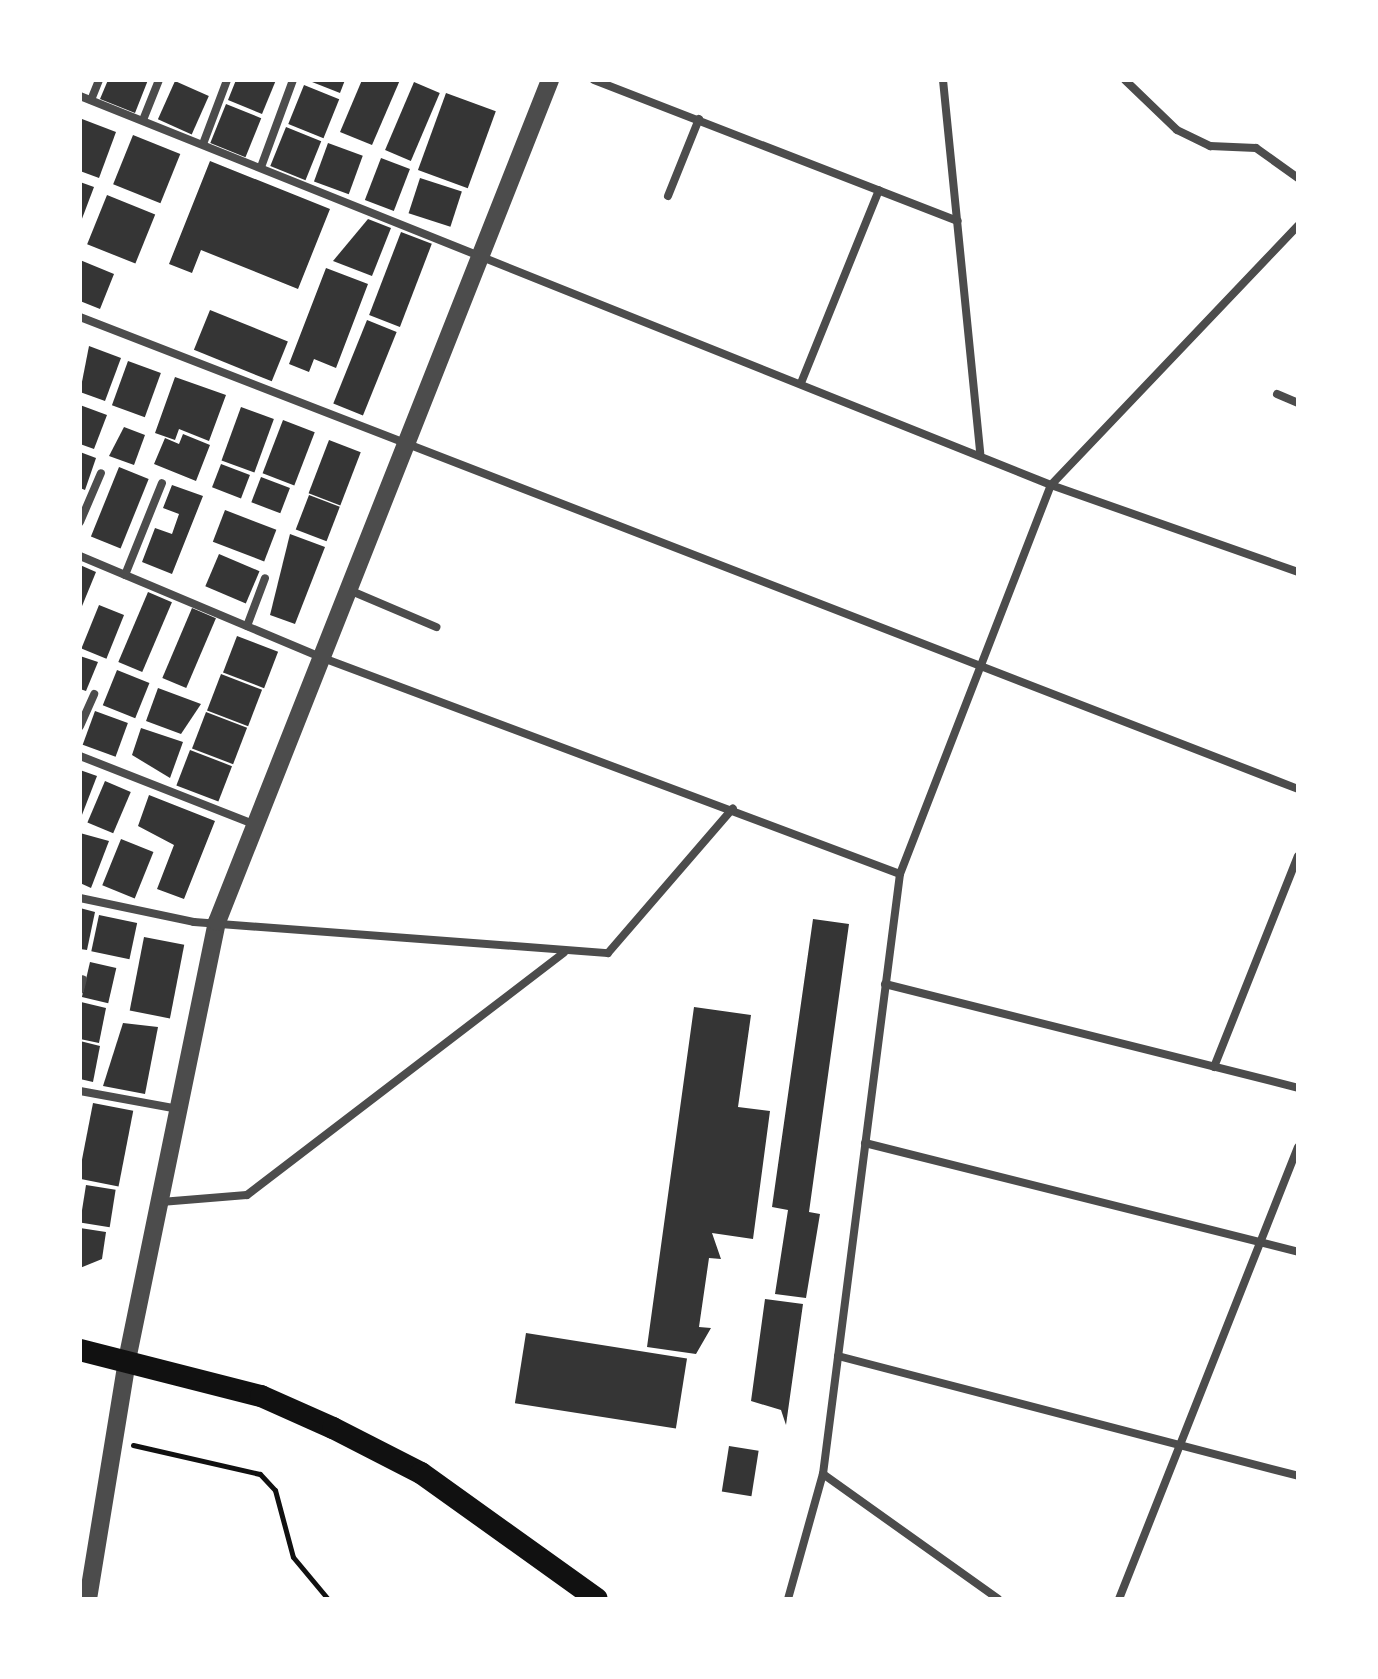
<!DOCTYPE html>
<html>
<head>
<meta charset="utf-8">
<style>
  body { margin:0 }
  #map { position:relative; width:1378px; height:1679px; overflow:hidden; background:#fff; font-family:"IBM Plex Sans",sans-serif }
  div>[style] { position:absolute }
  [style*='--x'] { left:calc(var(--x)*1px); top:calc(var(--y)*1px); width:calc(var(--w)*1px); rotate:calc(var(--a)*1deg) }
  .building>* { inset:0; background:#353535; transform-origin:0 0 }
  .path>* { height:5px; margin:-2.5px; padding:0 2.5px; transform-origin:2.5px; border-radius:2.5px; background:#111 }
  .service>* { height:8px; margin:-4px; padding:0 4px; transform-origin:4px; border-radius:4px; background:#4c4c4c }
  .tertiary>* { height:18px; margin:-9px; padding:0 9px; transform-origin:9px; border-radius:9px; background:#4c4c4c }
  .primary>* { height:22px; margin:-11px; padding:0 11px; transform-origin:11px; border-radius:11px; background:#111 }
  span { translate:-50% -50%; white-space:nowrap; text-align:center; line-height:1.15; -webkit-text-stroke:8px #fff; paint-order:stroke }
  .frame { position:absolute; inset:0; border:82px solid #fff; pointer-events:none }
</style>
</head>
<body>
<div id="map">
  <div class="building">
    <div style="clip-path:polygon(108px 80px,148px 80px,135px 113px,100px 99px)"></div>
    <div style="clip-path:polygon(236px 80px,276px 80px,262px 114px,228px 100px)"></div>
    <div style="clip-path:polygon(307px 80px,345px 80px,340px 93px)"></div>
    <div style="clip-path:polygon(362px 80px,400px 80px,372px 145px,340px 132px)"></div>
    <div style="left:175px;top:81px;width:37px;height:42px;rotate:24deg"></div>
    <div style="left:414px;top:82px;width:28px;height:74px;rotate:23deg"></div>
    <div style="left:304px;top:85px;width:38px;height:42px;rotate:22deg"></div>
    <div style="left:446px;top:93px;width:53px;height:82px;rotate:20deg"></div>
    <div style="left:226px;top:104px;width:38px;height:42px;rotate:22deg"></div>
    <div style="clip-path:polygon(82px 119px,116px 132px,99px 178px,80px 171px)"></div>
    <div style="left:286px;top:127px;width:38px;height:42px;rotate:22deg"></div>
    <div style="left:133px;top:135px;width:51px;height:53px;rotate:22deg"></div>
    <div style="left:328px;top:143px;width:37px;height:41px;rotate:20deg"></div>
    <div style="left:381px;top:158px;width:31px;height:45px;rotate:21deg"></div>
    <div style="clip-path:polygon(210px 161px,330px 209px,298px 289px,201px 250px,192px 273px,169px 264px)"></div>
    <div style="left:420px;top:178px;width:44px;height:37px;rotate:18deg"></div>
    <div style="clip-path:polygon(80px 182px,94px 187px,80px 224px)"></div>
    <div style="left:107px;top:195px;width:52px;height:53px;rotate:22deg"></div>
    <div style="clip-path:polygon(368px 219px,391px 228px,372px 276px,333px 261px)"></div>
    <div style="left:401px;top:232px;width:33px;height:89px;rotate:21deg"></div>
    <div style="clip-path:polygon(80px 260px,114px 274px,100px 309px,80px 301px)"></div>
    <div style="clip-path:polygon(326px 268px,368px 284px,336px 368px,314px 359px,309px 372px,289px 364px)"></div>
    <div style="left:210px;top:310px;width:84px;height:43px;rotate:22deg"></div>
    <div style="left:367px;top:320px;width:32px;height:90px;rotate:22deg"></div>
    <div style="clip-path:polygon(89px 346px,121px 358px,105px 401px,80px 392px)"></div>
    <div style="left:128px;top:361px;width:35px;height:47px;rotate:20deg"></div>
    <div style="clip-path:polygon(175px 377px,226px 395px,209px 441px,179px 429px,175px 440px,155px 433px)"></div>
    <div style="clip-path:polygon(80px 405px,107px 415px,94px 449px,80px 444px)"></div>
    <div style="left:241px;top:407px;width:35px;height:57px;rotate:20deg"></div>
    <div style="left:283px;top:420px;width:34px;height:57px;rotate:21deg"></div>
    <div style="clip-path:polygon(124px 427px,145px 435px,134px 465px,109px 456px)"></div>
    <div style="clip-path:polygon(183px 434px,210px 445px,196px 481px,154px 464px,165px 438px,179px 444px)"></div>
    <div style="left:329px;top:440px;width:34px;height:57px;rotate:21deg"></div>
    <div style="clip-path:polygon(80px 452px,96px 458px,85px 490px,80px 488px)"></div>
    <div style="left:221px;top:464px;width:31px;height:25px;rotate:21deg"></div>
    <div style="left:119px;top:467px;width:32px;height:75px;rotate:22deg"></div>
    <div style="left:261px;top:477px;width:31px;height:27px;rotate:21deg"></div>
    <div style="clip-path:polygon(172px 485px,203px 496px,172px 574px,142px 562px,155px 528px,172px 534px,179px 514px,163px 508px)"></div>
    <div style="left:309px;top:495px;width:33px;height:37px;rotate:21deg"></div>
    <div style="left:225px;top:510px;width:55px;height:34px;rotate:21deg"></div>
    <div style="clip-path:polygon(290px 534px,325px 547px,295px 624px,270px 615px)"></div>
    <div style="left:219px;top:554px;width:44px;height:35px;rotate:23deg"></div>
    <div style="clip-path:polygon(80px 565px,96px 572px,80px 611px)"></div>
    <div style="left:148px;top:592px;width:26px;height:76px;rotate:23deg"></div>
    <div style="left:99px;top:605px;width:27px;height:47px;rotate:22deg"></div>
    <div style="left:192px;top:608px;width:26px;height:76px;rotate:23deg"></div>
    <div style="left:237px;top:636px;width:44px;height:39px;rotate:21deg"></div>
    <div style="clip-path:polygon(80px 656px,98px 662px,86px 691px,80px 689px)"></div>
    <div style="left:117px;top:670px;width:35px;height:38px;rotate:22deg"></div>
    <div style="left:221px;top:674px;width:44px;height:39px;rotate:21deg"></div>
    <div style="clip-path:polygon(158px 688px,201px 704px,181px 734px,146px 721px)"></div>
    <div style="left:95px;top:711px;width:35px;height:36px;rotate:20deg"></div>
    <div style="left:206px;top:712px;width:44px;height:39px;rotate:21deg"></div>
    <div style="clip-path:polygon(141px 728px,183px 742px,170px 778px,132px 755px)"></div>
    <div style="left:190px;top:750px;width:45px;height:38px;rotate:21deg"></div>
    <div style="clip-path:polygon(80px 770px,97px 776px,80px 820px)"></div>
    <div style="left:105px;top:781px;width:28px;height:45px;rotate:23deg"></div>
    <div style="clip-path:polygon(149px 795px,215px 821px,184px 899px,157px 889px,174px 845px,138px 826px)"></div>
    <div style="clip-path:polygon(80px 833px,109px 841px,91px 888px,80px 883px)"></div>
    <div style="left:121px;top:839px;width:35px;height:50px;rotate:22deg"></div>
    <div style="clip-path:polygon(80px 908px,95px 912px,87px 950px,80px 949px)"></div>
    <div style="left:99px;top:915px;width:39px;height:37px;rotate:12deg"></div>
    <div style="clip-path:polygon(813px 919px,849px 924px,809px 1212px,820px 1214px,806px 1298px,775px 1294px,788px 1210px,772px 1207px)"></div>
    <div style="left:144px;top:937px;width:41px;height:75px;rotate:11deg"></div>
    <div style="left:90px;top:962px;width:27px;height:36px;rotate:13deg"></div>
    <div style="clip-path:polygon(81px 1002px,106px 1008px,99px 1043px,80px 1039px)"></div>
    <div style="clip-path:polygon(694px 1007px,751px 1015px,738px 1107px,770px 1111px,753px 1239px,712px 1233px,721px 1259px,709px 1258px,699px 1327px,711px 1328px,696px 1354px,647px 1347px)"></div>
    <div style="clip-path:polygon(123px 1023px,158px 1027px,145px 1094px,103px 1086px)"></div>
    <div style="clip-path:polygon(80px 1041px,100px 1046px,93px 1082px,80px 1079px)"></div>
    <div style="left:93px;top:1103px;width:41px;height:77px;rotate:11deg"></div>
    <div style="left:86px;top:1185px;width:30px;height:38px;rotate:9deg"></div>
    <div style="clip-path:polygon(80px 1228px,106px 1232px,102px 1259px,80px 1268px)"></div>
    <div style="clip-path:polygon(765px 1299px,803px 1304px,786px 1425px,781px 1410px,751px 1401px)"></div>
    <div style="left:526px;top:1333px;width:163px;height:71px;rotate:9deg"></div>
    <div style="left:729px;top:1446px;width:30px;height:46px;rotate:9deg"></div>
  </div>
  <div class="path">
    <div style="--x:133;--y:1445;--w:130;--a:12.9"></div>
    <div style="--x:260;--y:1474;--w:22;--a:47"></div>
    <div style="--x:275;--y:1490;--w:69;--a:75"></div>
    <div style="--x:293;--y:1557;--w:55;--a:50.2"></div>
  </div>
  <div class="service">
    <div style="--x:594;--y:80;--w:390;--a:21.2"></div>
    <div style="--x:943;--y:80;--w:375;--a:84.3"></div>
    <div style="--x:1125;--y:80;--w:72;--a:43.9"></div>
    <div style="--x:1177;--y:130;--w:37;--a:26"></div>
    <div style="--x:1210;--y:146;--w:46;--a:2.5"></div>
    <div style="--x:1256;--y:148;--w:52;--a:35.5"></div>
    <div style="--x:80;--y:96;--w:1046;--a:21.83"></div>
    <div style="--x:1051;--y:485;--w:262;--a:19.4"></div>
    <div style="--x:91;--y:100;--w:22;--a:-68"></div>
    <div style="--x:143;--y:120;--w:43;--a:-68.2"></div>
    <div style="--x:203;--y:144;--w:68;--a:-69.4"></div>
    <div style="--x:261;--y:167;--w:93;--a:-69.8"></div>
    <div style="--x:668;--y:196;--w:83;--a:-68.1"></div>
    <div style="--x:80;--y:317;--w:1306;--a:21.18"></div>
    <div style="--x:801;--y:383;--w:208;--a:-68"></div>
    <div style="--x:1277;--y:394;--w:23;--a:23"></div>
    <div style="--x:80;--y:522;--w:53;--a:-66.8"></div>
    <div style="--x:80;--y:556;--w:264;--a:22.8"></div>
    <div style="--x:323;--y:658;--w:616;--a:20.52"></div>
    <div style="--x:125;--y:575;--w:99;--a:-68.1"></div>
    <div style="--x:349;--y:590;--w:95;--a:23"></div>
    <div style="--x:247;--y:626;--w:51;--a:-69.4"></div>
    <div style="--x:80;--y:726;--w:35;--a:-66"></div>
    <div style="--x:80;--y:756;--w:189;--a:21.4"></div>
    <div style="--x:80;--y:898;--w:116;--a:11.9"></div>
    <div style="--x:194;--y:922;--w:415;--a:4.3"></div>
    <div style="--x:608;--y:953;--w:191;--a:-49.2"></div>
    <div style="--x:885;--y:984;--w:426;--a:14.1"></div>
    <div style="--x:80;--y:990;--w:11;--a:-75"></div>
    <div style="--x:1214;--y:1067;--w:227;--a:-68.3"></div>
    <div style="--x:80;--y:1091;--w:100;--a:10.4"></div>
    <div style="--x:865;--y:1143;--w:447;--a:14.1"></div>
    <div style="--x:161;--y:1202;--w:86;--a:-4.7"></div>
    <div style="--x:247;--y:1195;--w:399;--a:-37.4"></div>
    <div style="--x:838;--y:1356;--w:475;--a:14.6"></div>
    <div style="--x:823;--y:1474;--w:215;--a:35.5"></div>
    <div style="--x:788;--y:1599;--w:130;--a:-74.4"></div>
    <div style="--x:823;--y:1474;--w:605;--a:-82.69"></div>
    <div style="--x:900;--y:874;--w:417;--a:-68.8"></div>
    <div style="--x:1051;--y:485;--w:358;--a:-46.4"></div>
    <div style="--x:1119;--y:1599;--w:486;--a:-68.4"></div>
  </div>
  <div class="tertiary">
    <div style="--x:88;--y:1599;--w:242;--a:-80.7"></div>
    <div style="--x:127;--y:1360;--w:447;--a:-78.4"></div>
    <div style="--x:217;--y:922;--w:905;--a:-68.42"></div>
  </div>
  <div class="primary">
    <div style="--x:80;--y:1350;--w:187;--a:14.3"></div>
    <div style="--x:261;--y:1396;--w:79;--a:24"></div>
    <div style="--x:333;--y:1428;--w:99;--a:27.1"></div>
    <div style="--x:421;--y:1473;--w:216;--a:35.6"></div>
  </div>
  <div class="frame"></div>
</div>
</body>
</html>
